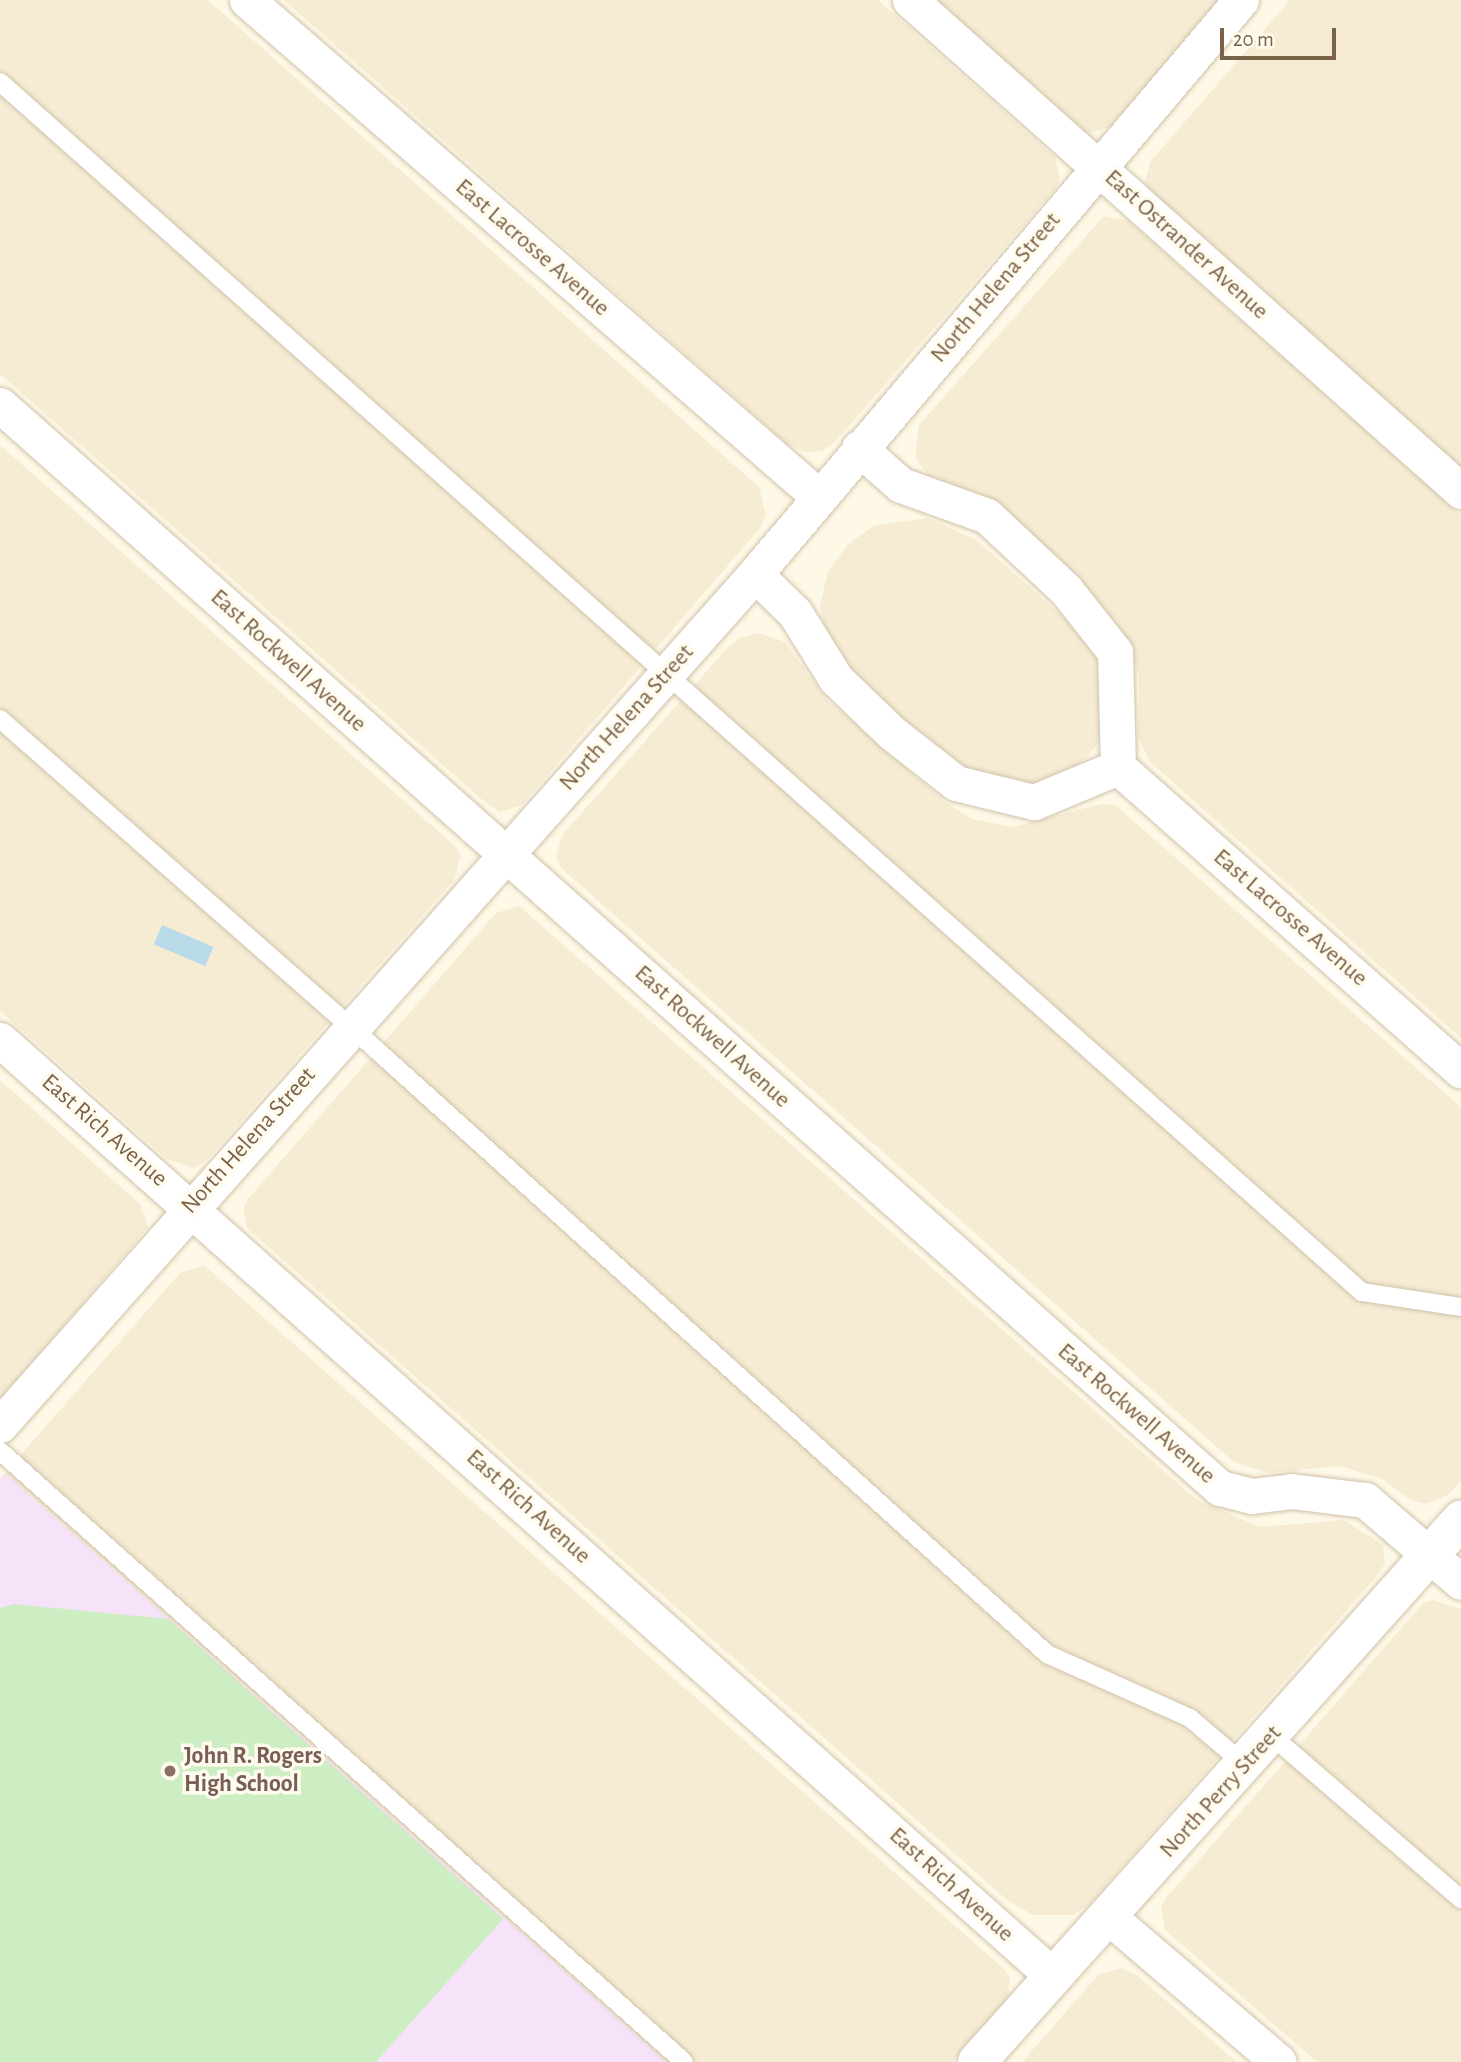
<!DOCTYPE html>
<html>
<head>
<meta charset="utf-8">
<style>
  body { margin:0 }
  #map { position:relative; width:1461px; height:2062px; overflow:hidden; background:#fef9e7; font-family:"Alegreya Sans",sans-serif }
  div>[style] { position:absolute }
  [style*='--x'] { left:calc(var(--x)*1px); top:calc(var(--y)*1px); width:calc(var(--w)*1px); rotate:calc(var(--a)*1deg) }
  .residential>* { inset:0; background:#f6ecd4 }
  .education>* { inset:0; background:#f6e3fa }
  .green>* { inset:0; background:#cdedc3 }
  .water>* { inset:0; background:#b9dae9; transform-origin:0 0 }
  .roads { filter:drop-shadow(0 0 2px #d1c2ab) drop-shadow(0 0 2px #d1c2ab) }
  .service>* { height:18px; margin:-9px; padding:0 9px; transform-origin:9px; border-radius:9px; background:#fff }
  .minor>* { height:35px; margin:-17.5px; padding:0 17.5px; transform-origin:17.5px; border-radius:17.5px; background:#fff }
  .tertiary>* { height:38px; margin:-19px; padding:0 19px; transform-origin:19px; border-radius:19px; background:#fff }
  .dots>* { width:19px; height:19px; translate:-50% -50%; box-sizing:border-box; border:4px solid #fffbee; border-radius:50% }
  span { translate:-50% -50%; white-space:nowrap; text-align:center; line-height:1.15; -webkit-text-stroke:7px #fffbee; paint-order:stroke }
  .street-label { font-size:24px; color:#7a6249 }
  .education-label { font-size:24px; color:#785e54; font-weight:700 }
  .left { translate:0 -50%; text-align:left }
  .scale { position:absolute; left:1220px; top:28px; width:116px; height:32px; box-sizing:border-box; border:4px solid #7a6249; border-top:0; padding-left:9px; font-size:21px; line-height:24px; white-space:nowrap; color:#7a6249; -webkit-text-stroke:5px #fffbee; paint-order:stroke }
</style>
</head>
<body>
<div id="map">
  <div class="residential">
    <div style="clip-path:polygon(0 0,208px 0,759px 487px,766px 515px,760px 528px,522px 805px,500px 812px,486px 803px,0 374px)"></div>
    <div style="clip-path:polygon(284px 0,878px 0,1055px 157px,1060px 178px,1055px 189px,835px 442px,822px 451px,805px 452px,787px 444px)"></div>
    <div style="clip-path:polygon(930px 0,1220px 0,1111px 126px,1088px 134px,1076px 129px)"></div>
    <div style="clip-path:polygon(1290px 0,1461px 0,1461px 470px,1151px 196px,1145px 183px,1150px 162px)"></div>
    <div style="clip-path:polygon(1104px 216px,1129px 221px,1461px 515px,1461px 1038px,1150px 762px,1138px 737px,1139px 677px,1131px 650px,929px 477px,915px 457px,919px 425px)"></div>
    <div style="clip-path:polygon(0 445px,454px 845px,461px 855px,454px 880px,206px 1161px,194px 1168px,167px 1159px,0 1011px)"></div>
    <div style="clip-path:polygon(928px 518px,975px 539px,1100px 649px,1113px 690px,1098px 744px,1074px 770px,1046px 791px,969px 781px,863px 693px,826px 636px,820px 605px,828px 572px,848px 544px,875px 525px)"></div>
    <div style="clip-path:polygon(759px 633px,785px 642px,827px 700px,944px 801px,972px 819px,1013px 827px,1101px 804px,1115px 805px,1461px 1107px,1461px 1481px,1447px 1496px,1426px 1504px,1411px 1500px,1382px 1479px,1340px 1466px,1268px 1473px,1234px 1462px,561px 868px,556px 856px,563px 834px,728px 647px,742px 637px)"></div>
    <div style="clip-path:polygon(519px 906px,1197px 1500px,1260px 1527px,1344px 1520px,1383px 1545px,1385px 1563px,1380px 1572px,1091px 1903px,1073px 1915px,1033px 1915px,1007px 1900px,247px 1228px,243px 1209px,247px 1200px,496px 913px)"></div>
    <div style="clip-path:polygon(0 1080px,140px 1204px,148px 1227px,0 1400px)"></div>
    <div style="clip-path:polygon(204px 1265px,1003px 1968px,1010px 1978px,1008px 1998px,952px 2062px,667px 2062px,5px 1473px,180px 1273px)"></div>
    <div style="clip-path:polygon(1433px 1600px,1461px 1609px,1461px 2062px,1317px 2062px,1165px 1930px,1161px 1909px,1165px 1899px,1423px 1603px)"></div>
    <div style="clip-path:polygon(1122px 1968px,1138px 1976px,1237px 2062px,1022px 2062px,1099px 1974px)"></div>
  </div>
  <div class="education">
    <div style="clip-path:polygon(5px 1473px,667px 2062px,0 2062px,0 1479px)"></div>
  </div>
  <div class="green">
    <div style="clip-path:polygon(14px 1604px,168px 1619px,503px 1919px,376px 2062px,0 2062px,0 1608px)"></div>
  </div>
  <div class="water">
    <div style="left:162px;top:925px;width:56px;height:21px;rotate:23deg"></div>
  </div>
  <div class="roads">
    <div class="service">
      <div style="--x:0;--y:82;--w:1822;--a:41.62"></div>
      <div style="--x:1362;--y:1292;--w:100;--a:8.6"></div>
      <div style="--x:0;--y:719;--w:467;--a:41.3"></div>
      <div style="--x:351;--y:1027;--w:937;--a:42.01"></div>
      <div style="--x:1047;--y:1654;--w:157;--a:24.1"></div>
      <div style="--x:1190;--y:1718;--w:72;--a:40.5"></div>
      <div style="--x:0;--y:1451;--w:917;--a:41.77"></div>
      <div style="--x:1272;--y:1736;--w:250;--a:40.8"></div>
    </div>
    <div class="minor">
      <div style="--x:247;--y:0;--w:756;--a:40.98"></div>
      <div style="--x:910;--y:0;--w:738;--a:41.7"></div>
      <div style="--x:0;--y:405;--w:1631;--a:41.6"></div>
      <div style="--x:1220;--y:1488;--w:33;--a:14"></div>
      <div style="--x:1252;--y:1496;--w:39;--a:-7"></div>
      <div style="--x:1291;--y:1491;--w:75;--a:6.9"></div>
      <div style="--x:1365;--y:1500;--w:126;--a:40.5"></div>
      <div style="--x:859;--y:448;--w:56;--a:41.4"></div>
      <div style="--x:901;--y:485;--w:91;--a:19.8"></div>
      <div style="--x:987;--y:516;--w:108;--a:43.1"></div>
      <div style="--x:1066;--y:590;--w:79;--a:51.7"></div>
      <div style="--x:1115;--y:652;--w:115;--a:88.5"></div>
      <div style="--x:1118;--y:767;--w:458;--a:41.5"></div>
      <div style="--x:755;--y:574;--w:56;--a:44.3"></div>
      <div style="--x:795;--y:613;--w:78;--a:58.2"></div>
      <div style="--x:836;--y:679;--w:78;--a:44"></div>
      <div style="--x:892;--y:733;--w:81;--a:38"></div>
      <div style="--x:956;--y:783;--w:80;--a:13.7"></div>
      <div style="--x:1034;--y:802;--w:91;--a:-22.6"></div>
      <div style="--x:0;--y:1040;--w:1410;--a:41.64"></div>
      <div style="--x:0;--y:1425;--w:1138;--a:-48.42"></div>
      <div style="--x:755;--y:574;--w:752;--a:-49.75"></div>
      <div style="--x:1109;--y:1917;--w:223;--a:40.5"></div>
    </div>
    <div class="tertiary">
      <div style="--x:977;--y:2062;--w:727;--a:-48.24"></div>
    </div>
  </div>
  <div class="dots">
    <div style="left:170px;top:1771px;background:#8d6e63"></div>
  </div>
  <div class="street-label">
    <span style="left:1186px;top:245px;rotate:42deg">East Ostrander Avenue</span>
    <span style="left:532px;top:248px;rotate:41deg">East Lacrosse Avenue</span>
    <span style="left:996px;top:288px;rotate:-50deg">North Helena Street</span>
    <span style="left:288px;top:661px;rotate:42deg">East Rockwell Avenue</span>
    <span style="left:627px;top:718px;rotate:-48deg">North Helena Street</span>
    <span style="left:1290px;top:918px;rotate:41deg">East Lacrosse Avenue</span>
    <span style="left:712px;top:1037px;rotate:42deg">East Rockwell Avenue</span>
    <span style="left:104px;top:1131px;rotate:41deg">East Rich Avenue</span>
    <span style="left:249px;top:1141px;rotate:-48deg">North Helena Street</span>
    <span style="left:1136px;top:1414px;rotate:41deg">East Rockwell Avenue</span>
    <span style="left:528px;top:1507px;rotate:42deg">East Rich Avenue</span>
    <span style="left:1221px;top:1792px;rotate:-48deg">North Perry Street</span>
    <span style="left:951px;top:1885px;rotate:42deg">East Rich Avenue</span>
  </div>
  <div class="education-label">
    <span class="left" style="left:184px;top:1771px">John R. Rogers<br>High School</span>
  </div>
  <div class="scale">20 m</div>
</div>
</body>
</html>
